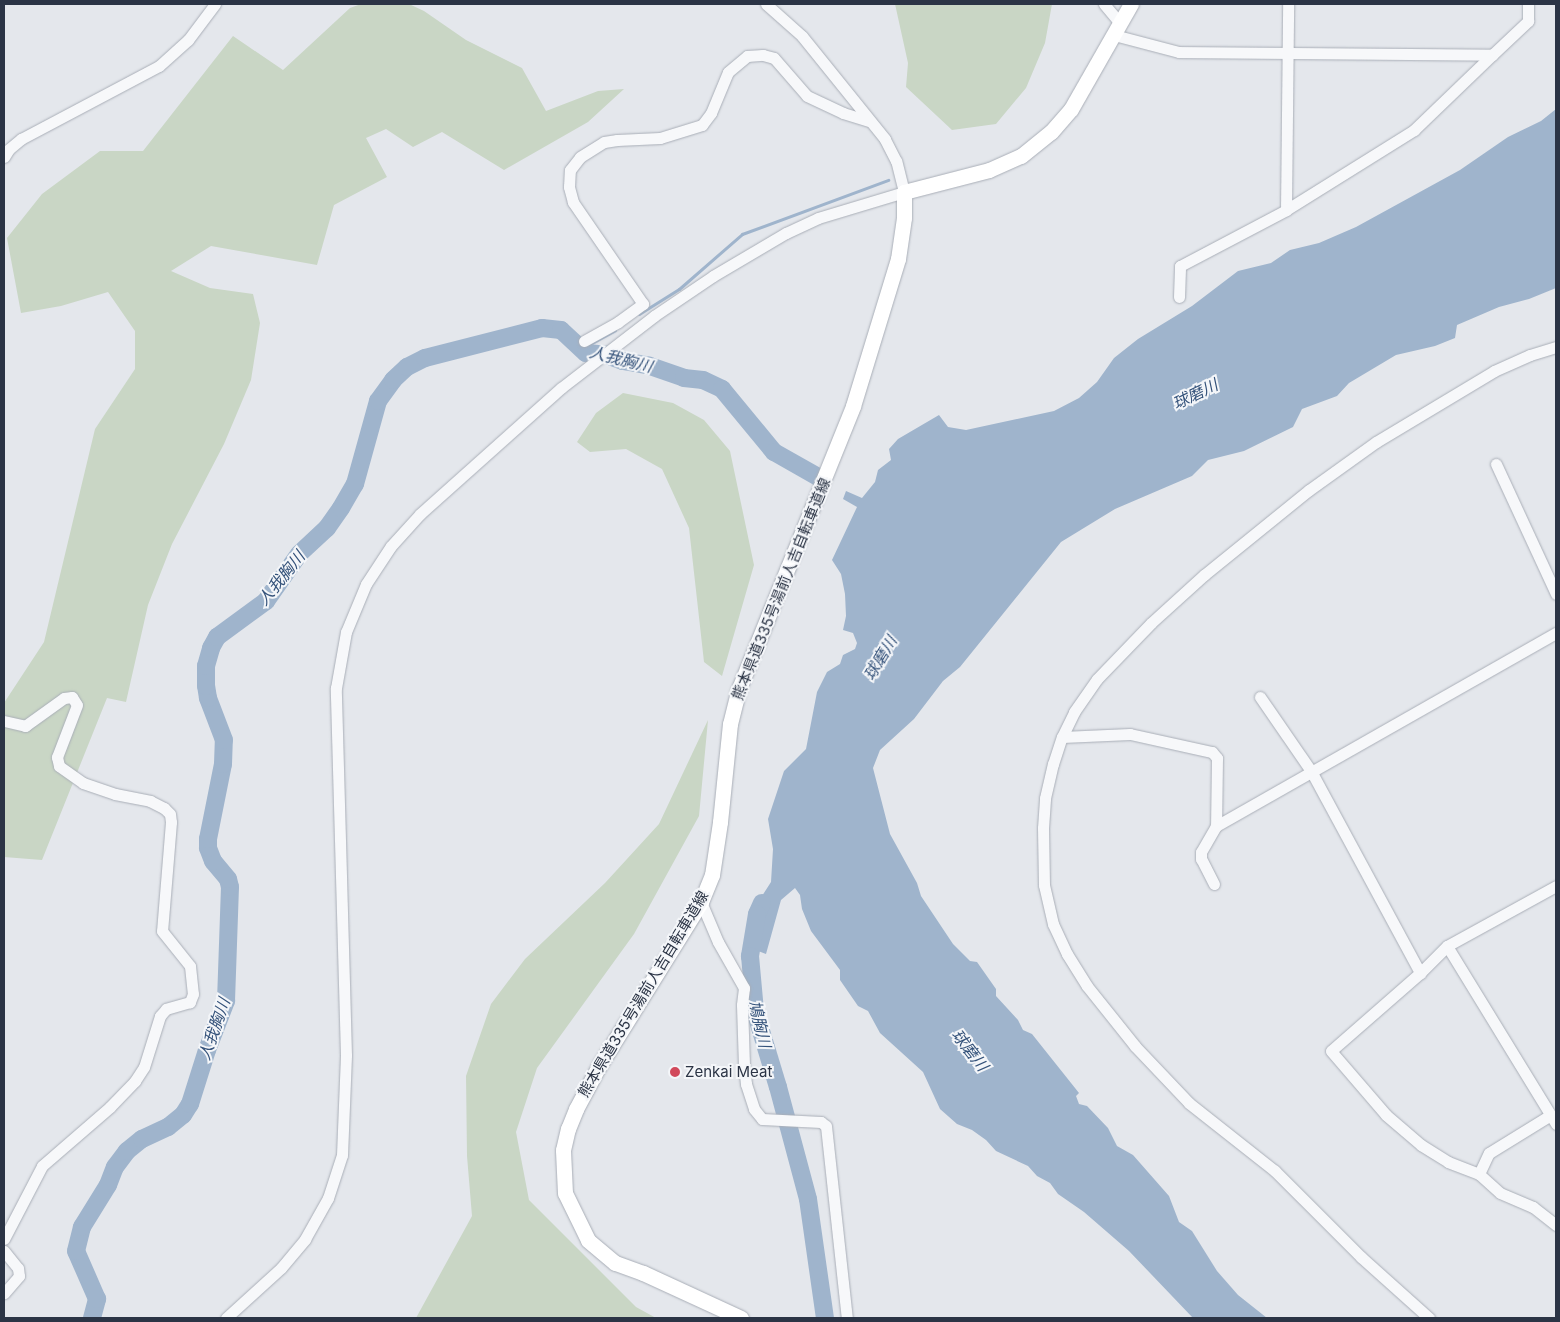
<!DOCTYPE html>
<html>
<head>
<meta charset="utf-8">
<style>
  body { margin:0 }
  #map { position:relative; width:1560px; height:1322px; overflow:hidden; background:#e4e7ec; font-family:Inter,"Noto Sans JP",sans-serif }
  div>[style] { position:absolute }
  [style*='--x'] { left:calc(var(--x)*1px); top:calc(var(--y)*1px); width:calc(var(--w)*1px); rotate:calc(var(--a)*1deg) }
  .green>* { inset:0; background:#c9d6c5 }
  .water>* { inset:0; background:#9fb4cc }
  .stream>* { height:3px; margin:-1.5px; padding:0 1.5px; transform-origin:1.5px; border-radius:1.5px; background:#9fb4cc }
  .river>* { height:18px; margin:-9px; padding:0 9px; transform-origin:9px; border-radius:9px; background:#9fb4cc }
  .roads { filter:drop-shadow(0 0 1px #a9aeb7) drop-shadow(0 0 1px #a9aeb7) }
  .minor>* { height:11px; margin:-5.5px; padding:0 5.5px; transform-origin:5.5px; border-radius:5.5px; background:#f7f8fa }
  .major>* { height:15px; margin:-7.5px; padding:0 7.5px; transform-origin:7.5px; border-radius:7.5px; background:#fff }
  .dots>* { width:14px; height:14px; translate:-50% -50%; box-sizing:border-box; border:2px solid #f4f6f9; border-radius:50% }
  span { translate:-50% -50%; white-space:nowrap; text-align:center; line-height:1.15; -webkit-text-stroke:4px #f4f6f9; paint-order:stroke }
  .street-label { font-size:15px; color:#2b3445 }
  .poi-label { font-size:15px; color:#2b3445 }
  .left { translate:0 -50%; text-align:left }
  .water-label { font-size:16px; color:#34527a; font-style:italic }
  .frame { position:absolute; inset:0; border:5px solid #2b3445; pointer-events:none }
</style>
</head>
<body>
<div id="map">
  <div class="green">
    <div style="clip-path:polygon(361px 4px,409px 4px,424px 11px,466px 40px,522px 68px,546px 111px,598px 91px,624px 89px,588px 122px,504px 170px,442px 132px,413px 147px,386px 129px,366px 138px,387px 177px,334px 205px,317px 265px,211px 246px,171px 271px,210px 288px,253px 294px,260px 323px,251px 380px,224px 444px,172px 544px,148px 605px,126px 702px,107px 698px,42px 860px,4px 857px,4px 703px,44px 642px,95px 429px,135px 369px,135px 331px,108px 292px,61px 306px,21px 313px,7px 238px,42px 194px,100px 151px,143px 151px,233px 36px,283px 70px,350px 8px)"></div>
    <div style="clip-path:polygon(895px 4px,1052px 4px,1045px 43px,1026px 88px,996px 124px,952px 130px,906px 87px,908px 63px)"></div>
    <div style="clip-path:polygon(623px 393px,673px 403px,704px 420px,730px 451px,754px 565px,722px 676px,704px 662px,689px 528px,662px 469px,626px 449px,590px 452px,577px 442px,596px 413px)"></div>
    <div style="clip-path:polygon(708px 720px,699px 816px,634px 934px,537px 1068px,516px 1132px,529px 1200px,636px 1307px,656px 1318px,416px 1318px,472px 1216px,467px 1156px,466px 1076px,491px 1004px,525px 959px,605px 883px,659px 824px)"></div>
  </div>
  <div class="water">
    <div style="clip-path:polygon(1556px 109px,1556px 288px,1529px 299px,1499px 307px,1457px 325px,1455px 338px,1435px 346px,1396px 355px,1349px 383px,1337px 396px,1302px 409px,1293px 427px,1244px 451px,1208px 460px,1192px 476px,1115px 509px,1061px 542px,960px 667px,943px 681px,914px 719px,880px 750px,873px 768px,890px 834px,917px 883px,921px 896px,953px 944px,970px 961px,977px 962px,996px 989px,996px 996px,1018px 1020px,1023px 1030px,1032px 1034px,1079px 1093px,1076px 1096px,1079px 1104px,1087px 1106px,1108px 1128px,1117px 1146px,1133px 1155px,1169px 1196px,1179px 1222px,1192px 1231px,1217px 1271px,1238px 1295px,1267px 1318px,1193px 1318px,1129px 1251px,1084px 1212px,1058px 1194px,1050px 1183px,1037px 1176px,1028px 1166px,996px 1151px,986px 1140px,972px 1130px,957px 1124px,940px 1109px,923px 1072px,880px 1033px,868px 1011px,858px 1006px,840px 980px,840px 970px,811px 931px,802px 909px,800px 895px,795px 888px,781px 900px,766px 954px,745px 946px,761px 937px,763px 927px,753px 925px,762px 896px,771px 882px,773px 849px,768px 819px,784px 771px,806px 749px,817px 692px,827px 672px,840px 664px,843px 655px,855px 649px,857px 643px,853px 633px,843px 630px,846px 616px,845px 594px,841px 574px,832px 560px,857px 507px,843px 499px,846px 491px,862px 498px,875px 482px,878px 470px,891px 460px,889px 449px,898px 439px,939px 415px,948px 427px,966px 430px,1054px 411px,1079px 398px,1097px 382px,1114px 358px,1138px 339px,1192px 306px,1238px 271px,1271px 263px,1290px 250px,1319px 243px,1356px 227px,1460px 170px,1508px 137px,1541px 121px)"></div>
  </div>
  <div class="stream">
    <div style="--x:639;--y:314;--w:47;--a:-32"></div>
    <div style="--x:679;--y:289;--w:84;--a:-41.1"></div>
    <div style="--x:742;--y:234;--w:156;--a:-20.3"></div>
    <div style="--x:581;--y:349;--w:39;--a:-29"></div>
  </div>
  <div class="river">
    <div style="--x:762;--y:903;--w:12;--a:114"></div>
    <div style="--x:757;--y:914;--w:43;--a:99.5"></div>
    <div style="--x:750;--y:956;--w:55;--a:84.8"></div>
    <div style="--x:755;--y:1011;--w:79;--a:73.2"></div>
    <div style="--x:778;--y:1087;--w:116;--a:75"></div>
    <div style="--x:808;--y:1199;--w:120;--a:81.9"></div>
    <div style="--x:92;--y:1318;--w:20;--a:-75"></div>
    <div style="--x:97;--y:1299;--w:52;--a:-113.6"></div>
    <div style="--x:76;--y:1251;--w:25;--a:-76"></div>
    <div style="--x:82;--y:1227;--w:49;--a:-58.2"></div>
    <div style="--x:108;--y:1185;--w:19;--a:-69"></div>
    <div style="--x:115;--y:1167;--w:20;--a:-53"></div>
    <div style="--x:127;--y:1151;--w:19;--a:-39"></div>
    <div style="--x:142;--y:1139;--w:29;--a:-25"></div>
    <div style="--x:168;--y:1127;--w:19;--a:-39"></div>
    <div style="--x:183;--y:1115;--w:13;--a:-58"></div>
    <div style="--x:190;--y:1104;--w:57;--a:-72.5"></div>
    <div style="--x:207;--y:1050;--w:53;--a:-68.8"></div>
    <div style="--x:226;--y:1001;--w:114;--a:-88"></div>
    <div style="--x:230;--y:887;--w:8;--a:-104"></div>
    <div style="--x:228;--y:879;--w:23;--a:-130"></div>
    <div style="--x:213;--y:861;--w:14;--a:-111"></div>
    <div style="--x:208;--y:848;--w:9;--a:-90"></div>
    <div style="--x:208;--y:839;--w:76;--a:-78.7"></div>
    <div style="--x:223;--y:764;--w:24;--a:-88"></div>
    <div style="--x:224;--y:740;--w:45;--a:-110.9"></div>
    <div style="--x:208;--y:698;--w:12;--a:-99"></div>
    <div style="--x:206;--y:686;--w:20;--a:-90"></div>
    <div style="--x:206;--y:666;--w:19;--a:-74"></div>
    <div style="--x:211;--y:648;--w:13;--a:-61"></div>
    <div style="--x:217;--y:637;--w:61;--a:-36.3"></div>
    <div style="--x:266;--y:601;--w:57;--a:-54.9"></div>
    <div style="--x:299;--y:554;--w:38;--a:-43"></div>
    <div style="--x:327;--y:528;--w:24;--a:-55"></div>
    <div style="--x:341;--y:508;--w:28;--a:-60"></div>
    <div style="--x:355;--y:484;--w:86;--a:-74.5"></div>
    <div style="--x:378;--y:401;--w:26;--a:-54"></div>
    <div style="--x:393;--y:380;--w:19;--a:-43"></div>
    <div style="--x:407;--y:367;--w:20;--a:-27"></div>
    <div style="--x:425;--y:358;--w:121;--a:-14.4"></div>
    <div style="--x:542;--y:328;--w:19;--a:6"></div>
    <div style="--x:561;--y:330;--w:34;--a:43"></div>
    <div style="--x:586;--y:353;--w:21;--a:5"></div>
    <div style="--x:607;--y:355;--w:17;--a:21"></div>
    <div style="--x:623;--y:361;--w:27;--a:10"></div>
    <div style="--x:650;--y:366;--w:36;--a:19"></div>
    <div style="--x:684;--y:378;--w:19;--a:6"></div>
    <div style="--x:703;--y:380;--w:21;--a:25"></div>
    <div style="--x:722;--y:389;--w:82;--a:50.5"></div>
    <div style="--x:774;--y:452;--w:51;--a:29.6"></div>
  </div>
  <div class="roads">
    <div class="minor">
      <div style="--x:1104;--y:4;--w:25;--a:50"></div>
      <div style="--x:1114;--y:35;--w:67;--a:14.7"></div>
      <div style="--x:1179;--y:52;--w:313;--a:0.5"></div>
      <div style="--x:1492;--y:55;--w:50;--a:-43.4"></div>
      <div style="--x:1528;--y:21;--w:17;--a:-90"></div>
      <div style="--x:4;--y:157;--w:9;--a:-58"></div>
      <div style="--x:9;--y:149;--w:16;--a:-40"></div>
      <div style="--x:21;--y:139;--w:156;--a:-27.9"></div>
      <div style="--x:159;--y:66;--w:39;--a:-42"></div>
      <div style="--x:188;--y:40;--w:45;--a:-53.1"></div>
      <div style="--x:1286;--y:210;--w:206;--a:-89.4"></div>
      <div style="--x:1179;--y:297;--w:31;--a:-88"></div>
      <div style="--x:1180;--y:266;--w:120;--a:-27.8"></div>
      <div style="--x:1286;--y:210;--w:151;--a:-32"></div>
      <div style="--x:1414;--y:130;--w:108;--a:-43.9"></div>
      <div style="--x:584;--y:341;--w:39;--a:-29"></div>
      <div style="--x:618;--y:322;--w:31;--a:-36"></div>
      <div style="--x:643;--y:304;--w:124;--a:-124.5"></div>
      <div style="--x:573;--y:202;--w:16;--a:-105"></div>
      <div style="--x:569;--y:187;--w:17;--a:-87"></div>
      <div style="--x:570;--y:170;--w:16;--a:-52"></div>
      <div style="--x:580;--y:157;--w:28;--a:-32"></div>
      <div style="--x:604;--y:142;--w:13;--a:-9"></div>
      <div style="--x:617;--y:140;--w:43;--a:-2.7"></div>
      <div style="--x:660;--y:138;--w:44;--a:-17.2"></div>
      <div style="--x:702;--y:125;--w:15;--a:-53"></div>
      <div style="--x:711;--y:113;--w:44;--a:-67.5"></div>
      <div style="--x:728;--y:72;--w:25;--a:-40"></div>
      <div style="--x:747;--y:56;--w:16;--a:-4"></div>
      <div style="--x:763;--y:55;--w:11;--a:15"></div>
      <div style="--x:774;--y:58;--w:50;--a:49"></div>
      <div style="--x:807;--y:96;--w:40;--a:25"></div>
      <div style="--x:843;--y:113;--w:27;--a:17"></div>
      <div style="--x:1496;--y:464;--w:143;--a:65.2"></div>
      <div style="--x:1260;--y:697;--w:90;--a:55.4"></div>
      <div style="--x:1311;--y:771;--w:230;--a:61.6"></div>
      <div style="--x:4;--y:721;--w:22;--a:13"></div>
      <div style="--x:25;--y:726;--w:48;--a:-35.7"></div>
      <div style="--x:64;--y:698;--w:8;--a:-7"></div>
      <div style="--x:72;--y:697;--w:9;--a:58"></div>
      <div style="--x:77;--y:705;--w:56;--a:111"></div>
      <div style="--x:57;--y:757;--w:9;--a:77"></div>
      <div style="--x:59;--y:766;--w:29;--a:35"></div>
      <div style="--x:83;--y:783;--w:34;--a:19"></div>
      <div style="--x:115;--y:794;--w:36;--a:11"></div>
      <div style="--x:150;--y:801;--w:16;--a:27"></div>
      <div style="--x:164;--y:808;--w:8;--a:45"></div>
      <div style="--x:170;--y:814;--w:8;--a:83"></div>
      <div style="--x:171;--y:822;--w:109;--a:94.7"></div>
      <div style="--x:162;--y:931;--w:45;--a:51.3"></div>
      <div style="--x:190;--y:966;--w:28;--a:84"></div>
      <div style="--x:193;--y:994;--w:9;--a:111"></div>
      <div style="--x:190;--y:1002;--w:25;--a:164"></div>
      <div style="--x:166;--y:1009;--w:9;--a:131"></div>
      <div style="--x:160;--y:1016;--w:53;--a:107.4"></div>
      <div style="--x:144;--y:1067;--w:17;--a:123"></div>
      <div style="--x:135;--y:1081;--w:36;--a:134"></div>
      <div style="--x:110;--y:1107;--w:90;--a:139.1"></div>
      <div style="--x:42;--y:1166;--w:82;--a:117.5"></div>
      <div style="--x:1062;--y:737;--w:68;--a:-2.5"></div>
      <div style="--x:1130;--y:734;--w:84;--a:12.4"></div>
      <div style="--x:1212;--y:752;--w:8;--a:50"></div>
      <div style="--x:1217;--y:758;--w:68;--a:90.8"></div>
      <div style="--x:1214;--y:884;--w:28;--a:-117"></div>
      <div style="--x:1201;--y:859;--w:7;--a:-90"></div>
      <div style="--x:1201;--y:852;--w:30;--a:-60"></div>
      <div style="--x:1216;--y:826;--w:391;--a:-29.6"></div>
      <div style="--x:1556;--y:886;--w:124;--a:151.2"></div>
      <div style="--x:1447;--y:946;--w:38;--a:135"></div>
      <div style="--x:1420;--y:973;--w:118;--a:138.8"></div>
      <div style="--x:1331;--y:1051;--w:84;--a:49.3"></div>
      <div style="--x:1386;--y:1115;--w:46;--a:40.6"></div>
      <div style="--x:1421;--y:1145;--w:32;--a:32"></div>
      <div style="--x:1448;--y:1162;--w:33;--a:21"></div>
      <div style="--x:1479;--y:1174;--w:28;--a:42"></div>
      <div style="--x:1500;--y:1193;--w:36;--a:23"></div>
      <div style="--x:1533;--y:1207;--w:29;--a:38"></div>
      <div style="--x:701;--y:902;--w:43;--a:67"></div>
      <div style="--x:718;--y:942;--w:53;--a:60.5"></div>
      <div style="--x:744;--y:988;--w:17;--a:97"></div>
      <div style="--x:742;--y:1005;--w:60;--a:88.1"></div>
      <div style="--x:744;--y:1065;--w:19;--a:84"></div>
      <div style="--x:746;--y:1084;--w:26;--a:72"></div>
      <div style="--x:754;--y:1109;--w:13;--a:51"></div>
      <div style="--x:762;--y:1119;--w:59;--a:2.9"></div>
      <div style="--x:821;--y:1122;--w:6;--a:39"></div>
      <div style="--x:826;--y:1126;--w:193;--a:83.8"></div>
      <div style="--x:1447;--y:946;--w:209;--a:58.5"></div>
      <div style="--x:1479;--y:1174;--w:23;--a:-65"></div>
      <div style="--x:1489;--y:1153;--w:70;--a:-31.7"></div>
      <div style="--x:4;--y:1251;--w:22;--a:51"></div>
      <div style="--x:18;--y:1268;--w:8;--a:83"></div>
      <div style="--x:19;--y:1276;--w:23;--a:131"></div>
      <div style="--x:226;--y:1318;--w:74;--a:-42.3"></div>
      <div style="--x:281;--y:1268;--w:38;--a:-50"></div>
      <div style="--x:305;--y:1239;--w:47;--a:-60.7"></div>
      <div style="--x:328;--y:1198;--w:45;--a:-72"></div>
      <div style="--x:342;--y:1155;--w:100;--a:-87.7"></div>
      <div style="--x:346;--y:1055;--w:367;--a:-91.6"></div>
      <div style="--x:336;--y:688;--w:57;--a:-79.9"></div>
      <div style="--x:346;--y:632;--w:52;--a:-67.4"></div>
      <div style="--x:366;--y:584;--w:45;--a:-56.7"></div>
      <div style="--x:391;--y:546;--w:43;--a:-47.8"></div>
      <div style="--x:420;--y:514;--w:189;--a:-41.8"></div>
      <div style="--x:561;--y:388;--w:118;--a:-37.7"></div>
      <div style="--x:654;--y:316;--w:71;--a:-34.1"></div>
      <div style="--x:713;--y:276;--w:85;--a:-30.5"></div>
      <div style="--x:786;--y:233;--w:35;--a:-25"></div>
      <div style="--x:818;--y:218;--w:90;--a:-16.8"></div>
      <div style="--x:904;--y:192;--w:32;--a:-104"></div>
      <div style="--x:896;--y:161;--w:25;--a:-117"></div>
      <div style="--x:885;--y:139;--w:132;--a:-128.9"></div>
      <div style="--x:802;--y:36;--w:48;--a:-138.4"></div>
      <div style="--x:1429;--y:1318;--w:91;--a:-138.1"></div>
      <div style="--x:1361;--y:1257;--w:122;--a:-135"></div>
      <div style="--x:1275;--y:1171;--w:110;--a:-141.7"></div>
      <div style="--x:1189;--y:1103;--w:79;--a:-133.5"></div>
      <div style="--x:1135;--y:1046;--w:77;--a:-128.7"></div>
      <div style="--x:1087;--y:986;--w:38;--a:-122"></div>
      <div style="--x:1067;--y:954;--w:33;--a:-115"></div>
      <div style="--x:1053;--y:924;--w:40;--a:-103"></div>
      <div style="--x:1044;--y:885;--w:57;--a:-91"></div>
      <div style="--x:1043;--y:828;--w:30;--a:-86"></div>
      <div style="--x:1045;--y:798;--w:35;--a:-77"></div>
      <div style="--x:1053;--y:764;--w:28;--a:-72"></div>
      <div style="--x:1062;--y:737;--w:28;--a:-64"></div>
      <div style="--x:1074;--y:712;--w:40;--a:-55.1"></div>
      <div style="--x:1097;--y:679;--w:78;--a:-46"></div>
      <div style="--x:1151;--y:623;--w:72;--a:-42.2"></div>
      <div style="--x:1204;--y:575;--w:135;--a:-39"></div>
      <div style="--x:1309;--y:490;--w:82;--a:-35.6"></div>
      <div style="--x:1376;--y:442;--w:138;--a:-31"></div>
      <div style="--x:1494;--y:371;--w:39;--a:-24"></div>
      <div style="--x:1530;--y:355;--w:27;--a:-17"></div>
    </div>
    <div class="major">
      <div style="--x:741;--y:1318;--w:108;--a:-155.3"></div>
      <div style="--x:643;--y:1273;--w:30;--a:-160"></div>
      <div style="--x:615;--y:1263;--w:35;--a:-140"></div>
      <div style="--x:588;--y:1240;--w:52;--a:-116.1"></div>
      <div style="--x:565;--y:1193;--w:43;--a:-92.7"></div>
      <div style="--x:563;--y:1150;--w:22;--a:-77"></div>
      <div style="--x:568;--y:1129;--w:22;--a:-68"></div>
      <div style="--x:576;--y:1109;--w:49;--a:-61.9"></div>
      <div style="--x:599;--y:1066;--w:193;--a:-58.1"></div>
      <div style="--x:701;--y:902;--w:29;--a:-68"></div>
      <div style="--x:712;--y:875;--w:54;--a:-81.4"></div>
      <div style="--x:720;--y:822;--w:99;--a:-84.2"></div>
      <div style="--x:730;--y:724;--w:34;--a:-76"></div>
      <div style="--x:738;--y:691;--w:307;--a:-68"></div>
      <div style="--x:853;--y:406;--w:154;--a:-73"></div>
      <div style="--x:898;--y:259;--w:41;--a:-81.7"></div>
      <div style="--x:904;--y:218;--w:26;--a:-90"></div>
      <div style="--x:904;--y:192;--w:88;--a:-14.5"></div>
      <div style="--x:989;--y:170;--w:35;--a:-24"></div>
      <div style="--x:1021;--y:156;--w:38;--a:-39"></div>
      <div style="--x:1051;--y:132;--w:30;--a:-49"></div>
      <div style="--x:1071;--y:109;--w:121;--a:-60.3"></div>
    </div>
  </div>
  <div class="dots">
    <div style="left:675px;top:1072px;background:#d1495b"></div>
  </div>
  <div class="street-label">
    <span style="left:781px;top:589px;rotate:-68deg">熊本県道335号湯前人吉自転車道線</span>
    <span style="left:643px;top:994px;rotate:-59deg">熊本県道335号湯前人吉自転車道線</span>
  </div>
  <div class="poi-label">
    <span class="left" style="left:685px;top:1072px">Zenkai Meat</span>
  </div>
  <div class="water-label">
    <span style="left:621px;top:359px;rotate:14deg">人我胸川</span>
    <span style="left:1195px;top:394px;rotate:-26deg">球磨川</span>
    <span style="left:281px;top:578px;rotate:-51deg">人我胸川</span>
    <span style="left:880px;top:658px;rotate:-59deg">球磨川</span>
    <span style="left:760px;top:1024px;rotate:77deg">鳩胸川</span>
    <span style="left:214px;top:1029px;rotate:-71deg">人我胸川</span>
    <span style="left:970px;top:1050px;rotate:52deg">球磨川</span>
  </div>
  <div class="frame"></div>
</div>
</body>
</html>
